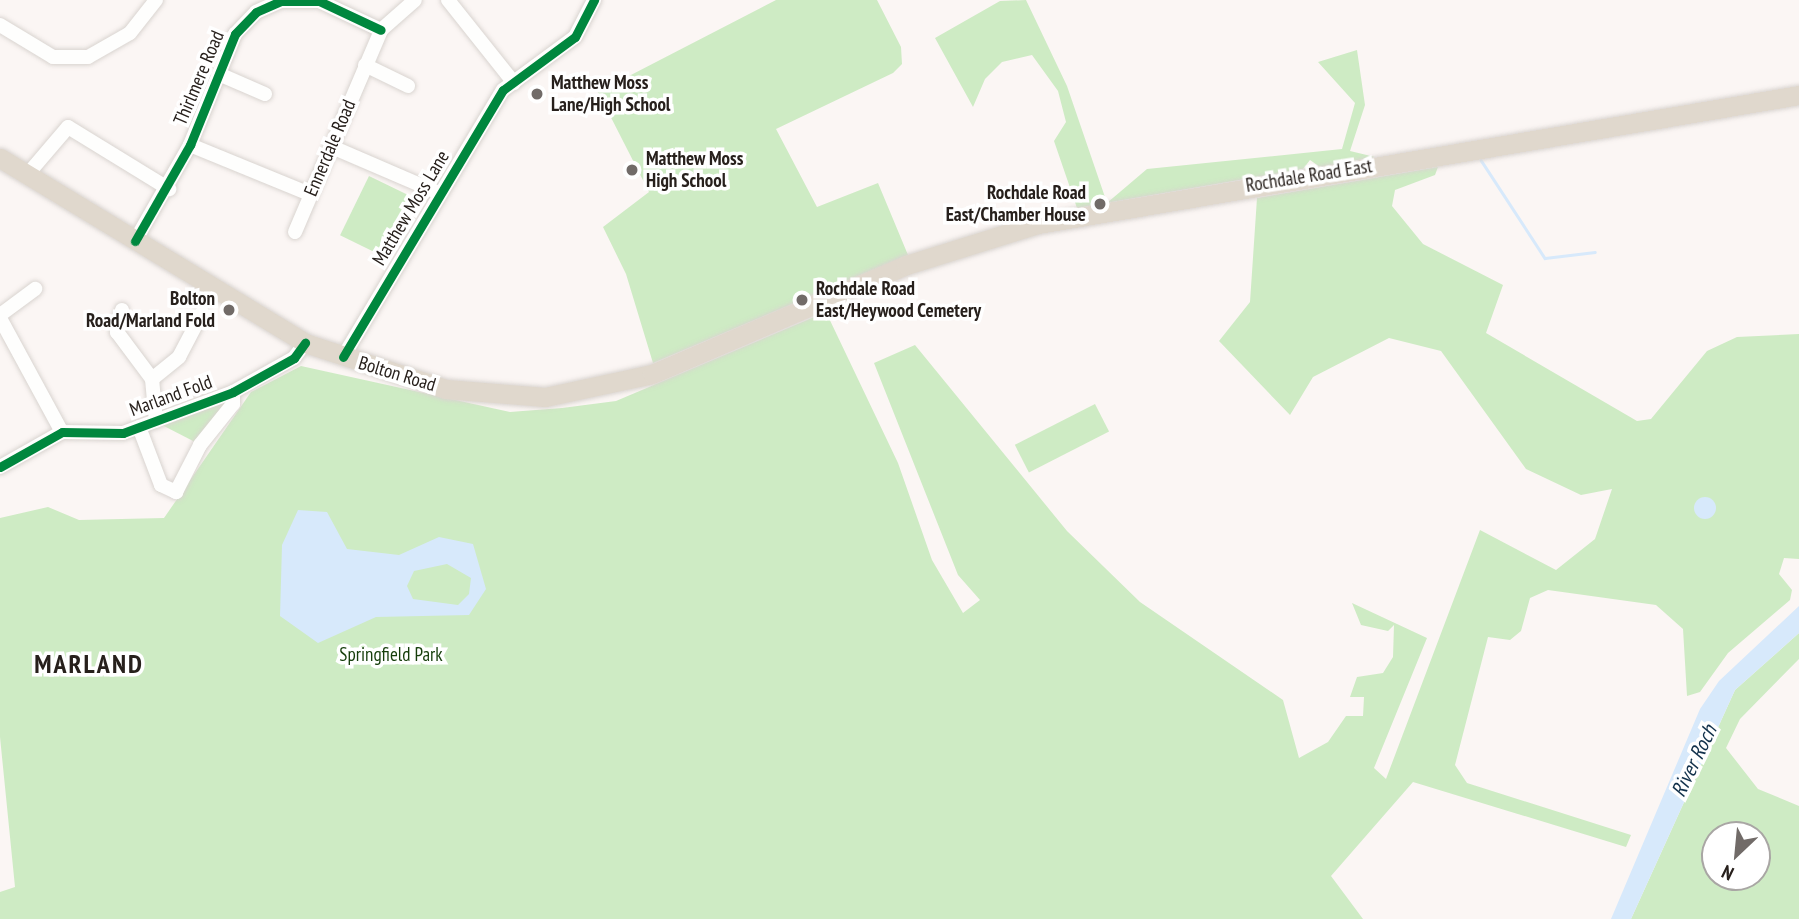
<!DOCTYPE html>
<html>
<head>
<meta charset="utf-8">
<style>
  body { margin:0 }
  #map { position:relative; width:1799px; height:919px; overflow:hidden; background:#fbf6f4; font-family:"PT Sans Narrow",sans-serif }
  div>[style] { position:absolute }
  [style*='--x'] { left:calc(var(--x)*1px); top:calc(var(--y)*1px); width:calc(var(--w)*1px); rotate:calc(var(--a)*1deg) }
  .green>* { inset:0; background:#ceebc4; transform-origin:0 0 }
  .water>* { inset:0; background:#d7e9fb }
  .round { border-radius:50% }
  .stream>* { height:2.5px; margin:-1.25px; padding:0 1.25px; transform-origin:1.25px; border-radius:1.25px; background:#d7e9fb }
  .roads { filter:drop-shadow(0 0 2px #d9d4d0) drop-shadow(0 0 2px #d9d4d0) }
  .minor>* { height:14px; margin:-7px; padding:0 7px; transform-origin:7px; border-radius:7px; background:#fefefd }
  .highway>* { height:19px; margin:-9.5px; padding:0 9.5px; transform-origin:9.5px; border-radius:9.5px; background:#e0d8cd }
  .cycleway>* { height:9px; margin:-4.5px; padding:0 4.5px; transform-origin:4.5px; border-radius:4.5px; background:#00873e }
  .dots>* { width:19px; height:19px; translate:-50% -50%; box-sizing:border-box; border:4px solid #fff; border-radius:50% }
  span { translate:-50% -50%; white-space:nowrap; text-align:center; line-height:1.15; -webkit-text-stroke:7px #fff; paint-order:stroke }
  .street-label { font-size:19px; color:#27201c }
  .poi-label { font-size:19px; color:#27201c; font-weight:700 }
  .left { translate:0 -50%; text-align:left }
  .right { translate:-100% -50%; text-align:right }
  .park-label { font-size:19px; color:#163e0b }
  .water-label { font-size:21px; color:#12314b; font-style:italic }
  .district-label { font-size:26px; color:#27201c; font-weight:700; letter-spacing:2px }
  .north { position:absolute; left:1701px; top:821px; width:70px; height:70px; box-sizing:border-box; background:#fff; border:2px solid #a9a6a4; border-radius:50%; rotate:206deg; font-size:19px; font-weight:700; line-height:28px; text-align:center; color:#27201c }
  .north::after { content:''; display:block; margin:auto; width:24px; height:32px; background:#716b68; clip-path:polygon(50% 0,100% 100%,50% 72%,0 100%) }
</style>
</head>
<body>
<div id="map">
  <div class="green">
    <div style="clip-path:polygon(776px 0,877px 0,901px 47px,902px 64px,893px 73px,776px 129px,817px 207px,878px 183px,908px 255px,653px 363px,626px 274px,603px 227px,649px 192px,598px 92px)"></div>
    <div style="clip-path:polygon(1026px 0,1067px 86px,1107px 203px,1147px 169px,1342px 149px,1355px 103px,1318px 62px,1357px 50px,1365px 105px,1350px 151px,1375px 157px,1320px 167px,1310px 160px,1303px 169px,1077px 208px,1054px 141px,1066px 122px,1058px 91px,1032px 55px,1002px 62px,985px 79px,973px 107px,935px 38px,1000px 1px)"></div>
    <div style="clip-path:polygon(1438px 167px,1435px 175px,1395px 190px,1392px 206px,1423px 244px,1503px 285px,1486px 333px,1637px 421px,1651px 419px,1707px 351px,1737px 337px,1799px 334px,1799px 559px,1784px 558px,1779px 574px,1792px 590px,1790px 600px,1728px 653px,1700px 692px,1687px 696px,1683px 629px,1656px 605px,1548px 590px,1530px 598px,1521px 631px,1510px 640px,1488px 637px,1455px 765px,1467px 783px,1631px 835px,1626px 847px,1413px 782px,1331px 876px,1363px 919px,0 919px,0 892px,15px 887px,0 737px,0 518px,48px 507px,79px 520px,164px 518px,251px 392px,301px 366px,510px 412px,562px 408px,616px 401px,826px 312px,898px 463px,932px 560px,963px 613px,980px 600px,958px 575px,874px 363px,915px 345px,1067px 531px,1140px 602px,1283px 700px,1299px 758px,1328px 742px,1346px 716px,1363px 716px,1364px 697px,1350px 697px,1357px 677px,1383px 673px,1393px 657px,1394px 625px,1388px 631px,1361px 625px,1352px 603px,1427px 638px,1374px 768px,1386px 779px,1480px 530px,1556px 570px,1595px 539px,1612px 489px,1581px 495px,1526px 469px,1441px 351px,1389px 338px,1313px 377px,1290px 415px,1219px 341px,1250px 302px,1257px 198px)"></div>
    <div style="left:369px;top:176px;width:55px;height:66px;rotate:26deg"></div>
    <div style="clip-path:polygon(225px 403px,195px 442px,162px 425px,185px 416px)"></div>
    <div style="left:1095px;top:404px;width:31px;height:90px;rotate:63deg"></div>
    <div style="clip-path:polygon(evenodd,1799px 633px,1799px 659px,1740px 719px,1726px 748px,1758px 789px,1799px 806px,1799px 919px,1631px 919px,1735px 690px,1799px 633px,1715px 835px,1757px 835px,1757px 877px,1715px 877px,1715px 835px)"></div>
  </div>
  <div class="water">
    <div class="round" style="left:1694px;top:497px;width:22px;height:22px"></div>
    <div style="clip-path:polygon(evenodd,298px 510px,327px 512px,347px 549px,399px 555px,439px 537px,473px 544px,486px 589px,469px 615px,376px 617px,318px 643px,280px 616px,282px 545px,298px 510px,447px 564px,471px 578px,469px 594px,458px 605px,413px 599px,407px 586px,414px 571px,447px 564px)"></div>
    <div style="clip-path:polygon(1799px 606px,1799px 633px,1735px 690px,1631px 919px,1611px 919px,1700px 709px,1719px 681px)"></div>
  </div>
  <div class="stream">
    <div style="--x:1481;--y:160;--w:117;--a:56.9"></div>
    <div style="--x:1545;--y:258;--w:50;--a:-6.8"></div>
  </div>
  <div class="roads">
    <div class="minor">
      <div style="--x:448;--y:0;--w:106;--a:51.5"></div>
      <div style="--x:0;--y:25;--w:62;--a:31.1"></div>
      <div style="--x:53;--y:57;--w:35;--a:0"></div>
      <div style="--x:88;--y:57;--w:48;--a:-29.7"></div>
      <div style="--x:130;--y:33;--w:42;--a:-51.8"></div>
      <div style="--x:365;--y:65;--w:48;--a:26"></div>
      <div style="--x:221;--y:75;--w:48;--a:23.4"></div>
      <div style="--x:190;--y:145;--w:126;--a:22.3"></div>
      <div style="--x:332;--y:147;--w:116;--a:23.3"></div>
      <div style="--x:27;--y:175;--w:63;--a:-49.5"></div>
      <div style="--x:68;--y:127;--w:119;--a:31.5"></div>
      <div style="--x:295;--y:232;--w:220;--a:-66.9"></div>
      <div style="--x:381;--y:30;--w:45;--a:-41.4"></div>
      <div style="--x:135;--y:241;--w:111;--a:-60.2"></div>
      <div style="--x:190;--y:145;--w:120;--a:-67.9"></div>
      <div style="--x:235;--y:34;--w:30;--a:-46"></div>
      <div style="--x:256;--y:12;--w:27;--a:-24"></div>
      <div style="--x:281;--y:1;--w:38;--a:0"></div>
      <div style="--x:319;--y:1;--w:68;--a:25.1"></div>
      <div style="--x:122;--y:310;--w:23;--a:103"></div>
      <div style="--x:117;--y:332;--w:59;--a:53.3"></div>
      <div style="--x:152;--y:379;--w:42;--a:84.6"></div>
      <div style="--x:0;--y:315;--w:44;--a:-36.6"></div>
      <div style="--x:0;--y:318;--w:130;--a:61.5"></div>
      <div style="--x:343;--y:357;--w:311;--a:-59.1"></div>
      <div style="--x:503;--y:90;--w:89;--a:-36.4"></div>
      <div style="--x:575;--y:37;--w:42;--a:-62.8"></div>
      <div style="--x:152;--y:379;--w:35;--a:-39"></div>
      <div style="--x:179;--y:357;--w:50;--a:-62.4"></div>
      <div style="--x:139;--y:427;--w:62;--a:69.2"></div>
      <div style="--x:161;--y:485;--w:17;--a:25"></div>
      <div style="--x:176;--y:492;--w:53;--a:-62.9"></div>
      <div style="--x:200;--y:445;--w:53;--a:-51.2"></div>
      <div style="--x:233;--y:404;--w:12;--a:-90"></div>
      <div style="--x:0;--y:467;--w:71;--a:-29.4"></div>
      <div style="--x:62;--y:432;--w:61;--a:0.9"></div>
      <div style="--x:123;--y:433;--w:117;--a:-20.4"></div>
      <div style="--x:233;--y:392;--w:70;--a:-29.1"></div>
      <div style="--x:294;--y:358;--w:19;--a:-54"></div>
    </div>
    <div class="highway">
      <div style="--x:0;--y:158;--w:357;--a:31.2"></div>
      <div style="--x:305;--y:343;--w:148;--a:18.1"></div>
      <div style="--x:446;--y:389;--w:99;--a:4.6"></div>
      <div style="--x:545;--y:397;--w:109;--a:-12.1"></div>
      <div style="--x:652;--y:374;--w:276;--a:-23.2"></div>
      <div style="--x:906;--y:265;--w:138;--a:-17.3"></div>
      <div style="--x:1038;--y:224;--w:772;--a:-9.62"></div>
    </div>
  </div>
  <div class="cycleway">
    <div style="--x:135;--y:241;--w:111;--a:-60.2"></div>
    <div style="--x:190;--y:145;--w:120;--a:-67.9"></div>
    <div style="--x:235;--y:34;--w:30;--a:-46"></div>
    <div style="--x:256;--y:12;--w:27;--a:-24"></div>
    <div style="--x:281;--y:1;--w:38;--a:0"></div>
    <div style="--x:319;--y:1;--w:68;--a:25.1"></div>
    <div style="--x:343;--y:357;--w:311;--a:-59.1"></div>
    <div style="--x:503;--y:90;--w:89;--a:-36.4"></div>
    <div style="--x:575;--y:37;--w:42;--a:-62.8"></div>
    <div style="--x:0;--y:467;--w:71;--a:-29.4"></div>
    <div style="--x:62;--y:432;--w:61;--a:0.9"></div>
    <div style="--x:123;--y:433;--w:117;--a:-20.4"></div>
    <div style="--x:233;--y:392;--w:70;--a:-29.1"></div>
    <div style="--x:294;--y:358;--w:19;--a:-54"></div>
  </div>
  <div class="dots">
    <div style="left:537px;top:94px;background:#716b68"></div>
    <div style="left:632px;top:170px;background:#716b68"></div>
    <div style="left:1100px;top:204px;background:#716b68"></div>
    <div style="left:802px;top:300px;background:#716b68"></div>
    <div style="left:229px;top:310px;background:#716b68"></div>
  </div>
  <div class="street-label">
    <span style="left:199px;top:78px;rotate:-67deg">Thirlmere Road</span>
    <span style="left:330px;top:148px;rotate:-67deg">Ennerdale Road</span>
    <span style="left:1309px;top:176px;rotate:-9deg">Rochdale Road East</span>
    <span style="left:411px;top:208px;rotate:-59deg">Matthew Moss Lane</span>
    <span style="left:397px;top:374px;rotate:17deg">Bolton Road</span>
    <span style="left:171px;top:396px;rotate:-20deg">Marland Fold</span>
  </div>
  <div class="poi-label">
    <span class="left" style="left:551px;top:94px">Matthew Moss<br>Lane/High School</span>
    <span class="left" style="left:646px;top:170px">Matthew Moss<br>High School</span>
    <span class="right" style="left:1086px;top:204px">Rochdale Road<br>East/Chamber House</span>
    <span class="left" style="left:816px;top:300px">Rochdale Road<br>East/Heywood Cemetery</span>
    <span class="right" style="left:215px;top:310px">Bolton<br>Road/Marland Fold</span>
  </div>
  <div class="park-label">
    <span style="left:391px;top:655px">Springfield Park</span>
  </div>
  <div class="water-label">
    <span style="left:1694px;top:761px;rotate:-64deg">River Roch</span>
  </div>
  <div class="district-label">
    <span style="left:89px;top:664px">MARLAND</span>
  </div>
  <div class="north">N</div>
</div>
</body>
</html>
